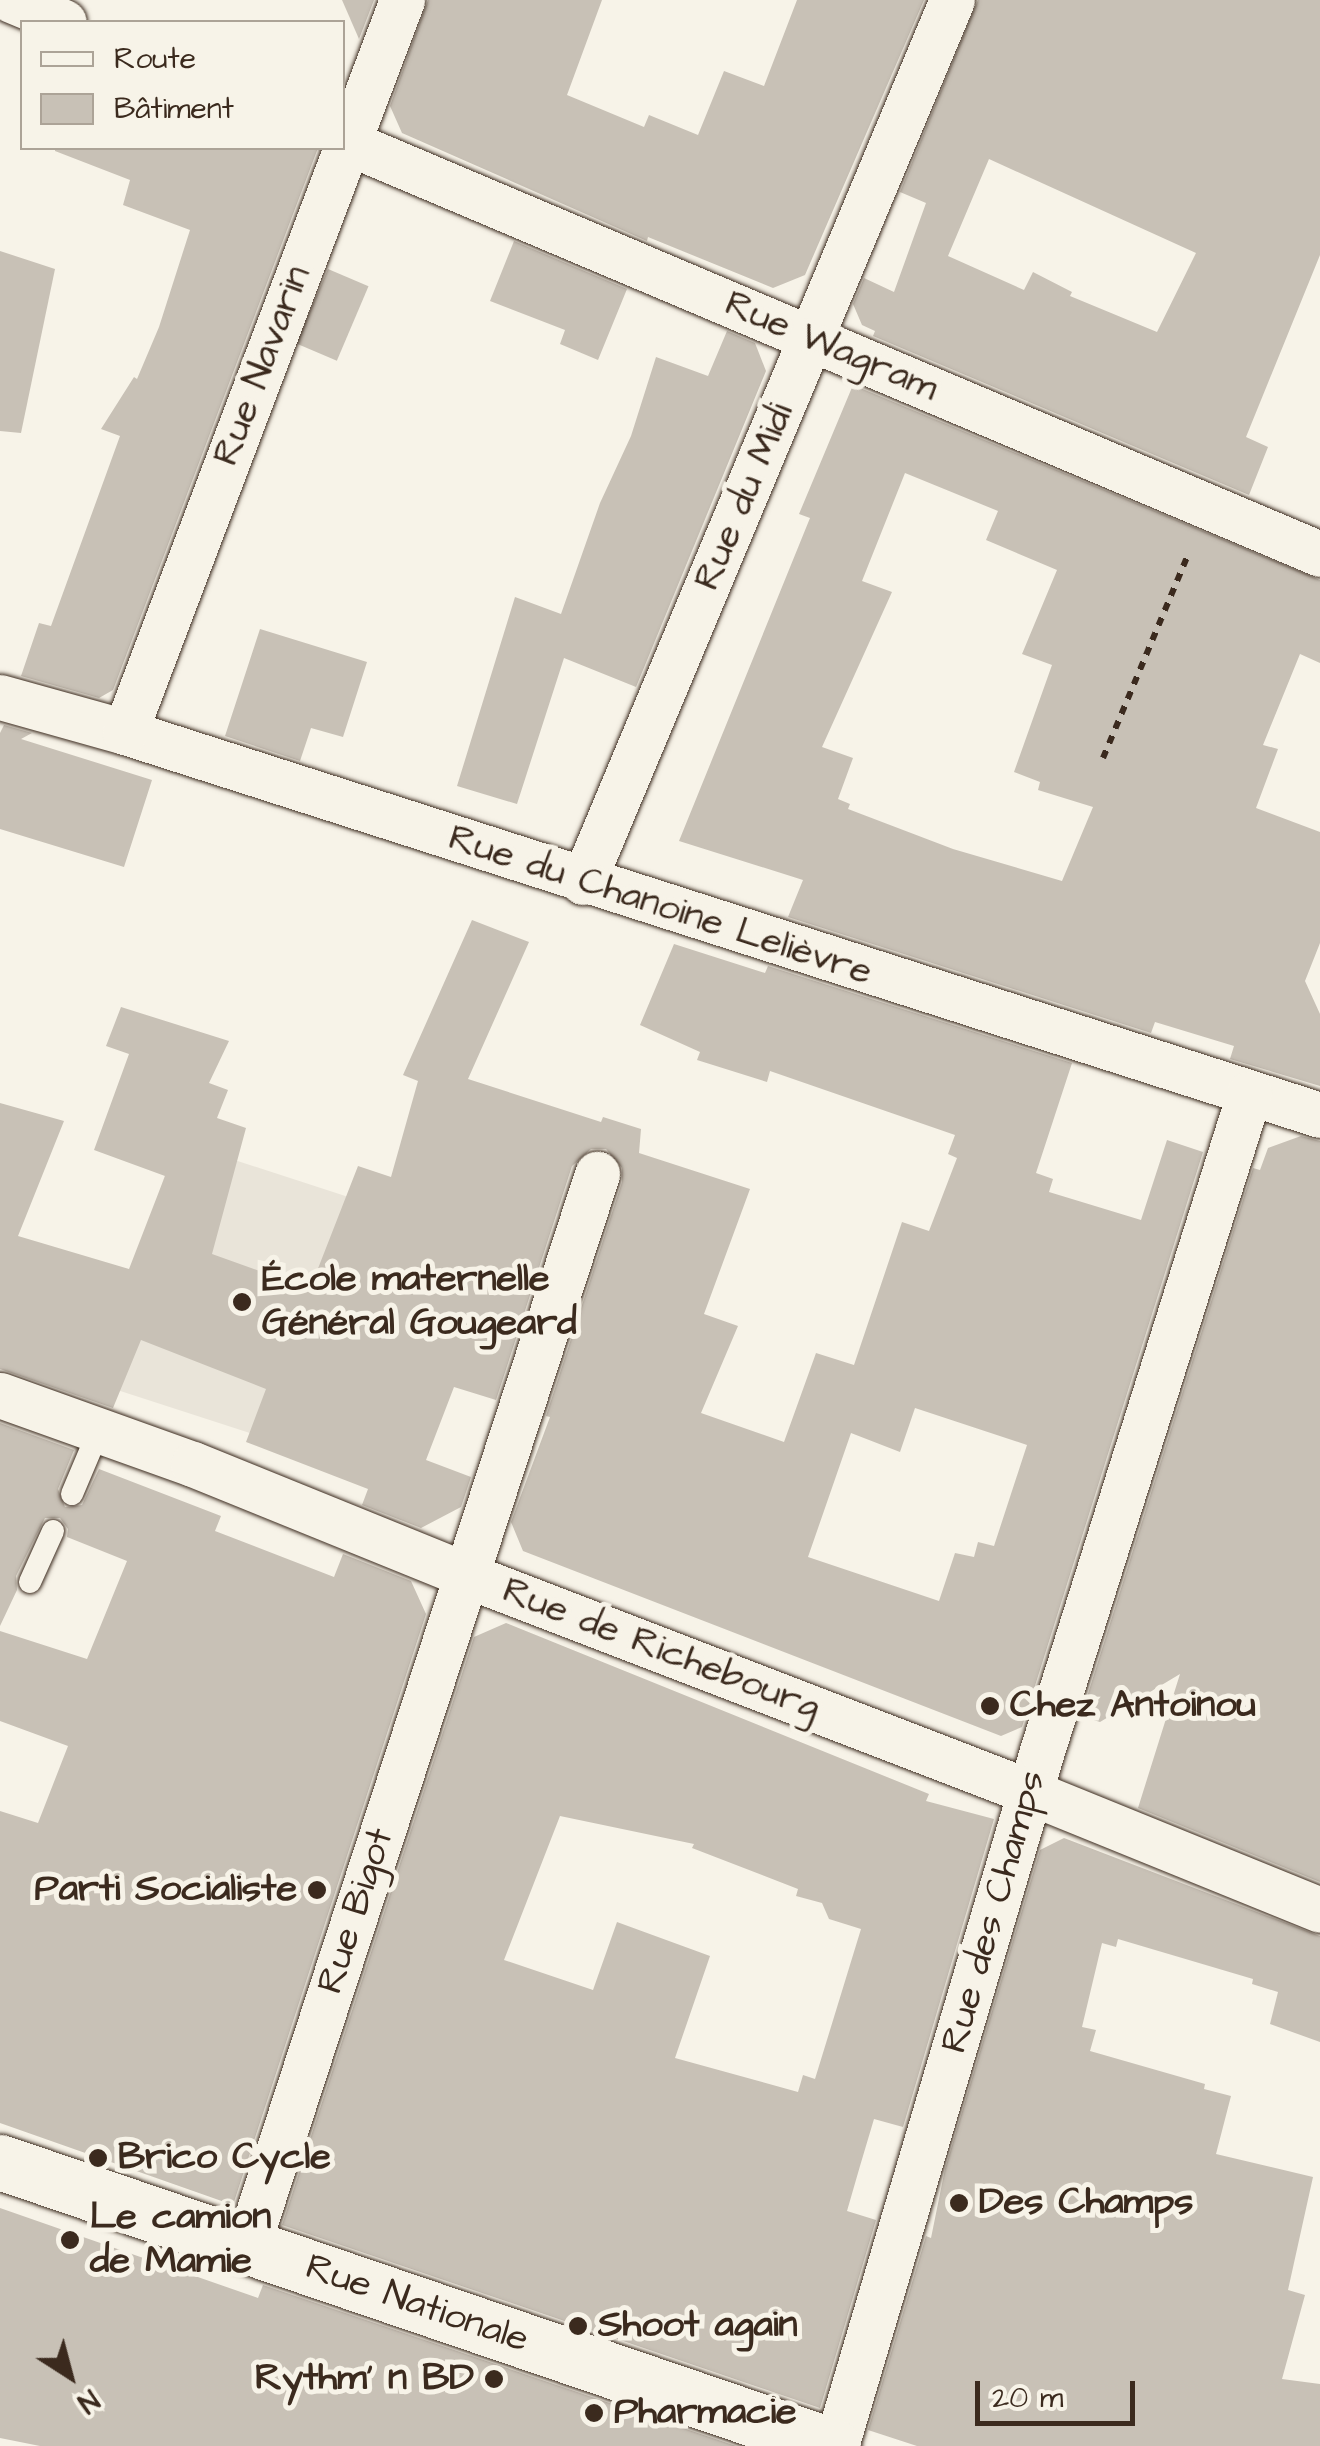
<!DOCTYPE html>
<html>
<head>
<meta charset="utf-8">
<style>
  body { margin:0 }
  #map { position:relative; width:1320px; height:2446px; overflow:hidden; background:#f7f3e8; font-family:"Architects Daughter",sans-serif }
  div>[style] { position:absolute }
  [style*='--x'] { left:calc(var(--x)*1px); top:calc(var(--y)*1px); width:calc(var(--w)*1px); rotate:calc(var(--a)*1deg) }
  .built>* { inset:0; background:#e9e4d9; transform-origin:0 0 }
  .building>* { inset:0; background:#c8c1b6; transform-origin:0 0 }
  .path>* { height:6px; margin-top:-3px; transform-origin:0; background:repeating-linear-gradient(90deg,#3b2a1e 0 8px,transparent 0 16px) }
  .roads { filter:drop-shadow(0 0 2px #3b2a1e) drop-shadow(0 0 2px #3b2a1e) }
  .lane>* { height:22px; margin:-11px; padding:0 11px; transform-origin:11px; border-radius:11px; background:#f7f3e8 }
  .street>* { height:45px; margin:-22.5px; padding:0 22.5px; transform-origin:22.5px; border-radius:22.5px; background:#f7f3e8 }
  .secondary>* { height:55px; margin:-27.5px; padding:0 27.5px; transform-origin:27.5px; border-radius:27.5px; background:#f7f3e8 }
  .dots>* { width:28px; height:28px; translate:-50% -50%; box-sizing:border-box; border:5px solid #f7f3e8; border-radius:50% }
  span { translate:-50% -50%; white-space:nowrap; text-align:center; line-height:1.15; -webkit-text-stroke:10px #f7f3e8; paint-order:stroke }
  .street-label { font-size:38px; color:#3b2a1e }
  .poi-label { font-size:38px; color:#3b2a1e; font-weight:700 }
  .left { translate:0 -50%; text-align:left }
  .right { translate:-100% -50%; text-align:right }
  .legend { position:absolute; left:20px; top:20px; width:325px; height:130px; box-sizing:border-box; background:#f7f3e8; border:2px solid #aca397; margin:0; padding:12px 18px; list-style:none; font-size:30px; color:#3b2a1e }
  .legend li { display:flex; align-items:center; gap:20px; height:50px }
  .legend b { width:50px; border:2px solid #aca397 }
  .north { position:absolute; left:20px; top:2326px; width:100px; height:100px; -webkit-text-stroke:8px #f7f3e8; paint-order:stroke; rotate:144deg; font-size:28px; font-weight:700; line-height:40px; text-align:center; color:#3b2a1e }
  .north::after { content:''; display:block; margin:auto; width:35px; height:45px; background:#3b2a1e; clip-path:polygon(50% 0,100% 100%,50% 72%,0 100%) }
  .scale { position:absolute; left:975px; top:2381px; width:160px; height:45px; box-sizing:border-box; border:5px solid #3b2a1e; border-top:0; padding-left:12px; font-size:30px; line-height:35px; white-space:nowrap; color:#3b2a1e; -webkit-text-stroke:8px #f7f3e8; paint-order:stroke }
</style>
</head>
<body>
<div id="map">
  <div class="built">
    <div style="left:176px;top:1141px;width:237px;height:255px;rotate:18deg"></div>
  </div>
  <div class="building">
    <div style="clip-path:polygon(342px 0,374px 0,359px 39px)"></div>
    <div style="clip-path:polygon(428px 0,602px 0,567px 95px,644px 127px,649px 115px,698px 135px,724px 71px,764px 86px,797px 0,924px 0,805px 275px,773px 288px,648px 237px,647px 241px,402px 133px,390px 106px)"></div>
    <div style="clip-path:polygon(evenodd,978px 0,1320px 0,1320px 255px,1246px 437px,1268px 447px,1249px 495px,873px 336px,875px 331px,862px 325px,853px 304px,864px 278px,894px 292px,926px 203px,900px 192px,978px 0,989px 159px,1196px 253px,1157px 332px,1070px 296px,1072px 292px,1033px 272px,1024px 290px,948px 256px,989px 159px)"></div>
    <div style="clip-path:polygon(55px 148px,318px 148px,113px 690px,99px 698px,21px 676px,39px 623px,51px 626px,120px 436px,101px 429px,134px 377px,137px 379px,159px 327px,190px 230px,123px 205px,130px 180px,55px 151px)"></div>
    <div style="clip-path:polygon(514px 241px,627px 289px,598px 360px,560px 344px,565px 330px,490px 301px)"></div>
    <div style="clip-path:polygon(0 251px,55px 269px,21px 433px,0 431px)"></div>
    <div style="left:328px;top:269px;width:44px;height:81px;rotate:23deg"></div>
    <div style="clip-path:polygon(727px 331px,755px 343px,766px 371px,636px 687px,564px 658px,517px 804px,457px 786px,515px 597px,561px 614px,600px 503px,631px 436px,656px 357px,708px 376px)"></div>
    <div style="clip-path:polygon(evenodd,853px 385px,1320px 580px,1320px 663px,1300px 654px,1263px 745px,1278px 749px,1256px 808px,1320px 832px,1320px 943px,1305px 981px,1320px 1014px,1320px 1086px,1230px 1059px,1234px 1046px,1155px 1022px,1151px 1033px,788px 917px,803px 880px,679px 841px,810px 518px,799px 514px,853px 385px,905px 473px,998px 511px,986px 540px,1057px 570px,1022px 654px,1052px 665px,1014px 772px,1040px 782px,1038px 790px,1093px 807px,1062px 881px,953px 849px,848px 809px,850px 804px,838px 799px,853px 758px,822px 747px,892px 592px,862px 581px,905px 473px)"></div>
    <div style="clip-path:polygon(260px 629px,367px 662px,343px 737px,311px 728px,300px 761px,225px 736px)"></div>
    <div style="clip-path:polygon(4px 725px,32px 733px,21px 739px,152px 780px,124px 867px,0 829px,0 733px)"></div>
    <div style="clip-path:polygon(evenodd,472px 920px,529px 942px,468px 1079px,601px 1122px,603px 1117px,641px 1129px,639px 1153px,750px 1189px,704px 1314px,738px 1326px,701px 1413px,784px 1442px,816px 1353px,854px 1365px,902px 1222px,929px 1231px,957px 1158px,948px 1154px,955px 1135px,770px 1071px,767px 1082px,697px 1060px,700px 1052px,640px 1025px,674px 944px,765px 973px,768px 966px,1072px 1063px,1036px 1173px,1053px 1179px,1049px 1192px,1141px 1220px,1167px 1140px,1203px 1152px,1022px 1727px,1001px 1736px,523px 1551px,511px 1522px,550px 1417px,546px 1416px,622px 1182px,622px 1168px,606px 1149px,591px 1149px,572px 1166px,496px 1400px,454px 1387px,426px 1460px,471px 1477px,461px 1507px,421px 1528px,362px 1505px,368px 1489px,246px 1442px,266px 1389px,141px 1340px,113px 1408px,0 1369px,0 1103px,64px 1121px,18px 1236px,129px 1269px,165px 1176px,94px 1150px,129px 1054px,106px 1046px,121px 1007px,229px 1041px,209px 1083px,228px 1090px,217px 1118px,246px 1128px,212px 1254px,310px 1289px,358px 1166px,391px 1177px,418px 1081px,403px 1075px,472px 920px,915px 1408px,1027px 1445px,994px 1546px,978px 1542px,974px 1557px,955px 1553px,939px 1601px,808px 1557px,851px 1433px,900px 1452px,915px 1408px)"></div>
    <div style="clip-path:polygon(1301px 1136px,1320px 1141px,1320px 1882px,1138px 1808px,1180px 1674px,1100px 1722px,1081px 1716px,1253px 1168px,1260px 1170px,1268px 1148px)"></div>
    <div style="clip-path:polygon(0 1423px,74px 1450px,58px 1489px,65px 1507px,82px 1505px,99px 1469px,221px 1516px,215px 1531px,334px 1577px,343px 1554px,411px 1581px,426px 1614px,233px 2205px,0 2123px,0 1811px,38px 1823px,68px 1746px,0 1721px,0 1631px,87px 1659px,127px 1561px,67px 1537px,68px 1529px,60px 1518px,45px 1518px,16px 1576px,17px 1590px,0 1626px)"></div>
    <div style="clip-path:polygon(evenodd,506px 1623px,929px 1794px,926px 1801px,994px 1819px,903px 2127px,874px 2119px,860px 2166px,847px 2211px,876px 2220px,820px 2408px,282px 2225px,474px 1637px,506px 1623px,560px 1816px,694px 1844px,692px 1848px,798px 1889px,796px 1896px,822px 1903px,829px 1919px,861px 1929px,815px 2079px,803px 2075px,798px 2092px,675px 2058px,710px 1956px,617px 1922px,593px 1990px,504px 1960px,560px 1816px)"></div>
    <div style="clip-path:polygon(1064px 1838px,1320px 1936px,1320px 2042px,1270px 2024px,1278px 1992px,1252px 1984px,1253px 1979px,1118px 1939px,1116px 1947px,1102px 1943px,1082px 2027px,1096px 2030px,1090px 2051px,1205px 2084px,1204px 2089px,1231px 2096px,1216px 2154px,1313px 2177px,1288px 2290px,1305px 2295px,1282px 2379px,1320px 2384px,1320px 2446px,917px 2446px,868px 2430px,926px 2236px,931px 2238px,945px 2169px,1040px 1850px)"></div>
    <div style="clip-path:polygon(0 2208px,258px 2298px,263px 2285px,736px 2446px,40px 2446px,0 2438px)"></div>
  </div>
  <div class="path">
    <div style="--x:1103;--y:758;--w:223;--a:-67.3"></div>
  </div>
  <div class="roads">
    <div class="lane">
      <div style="--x:72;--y:1494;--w:69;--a:-67.1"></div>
      <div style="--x:30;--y:1582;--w:56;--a:-65.7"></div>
    </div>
    <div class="street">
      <div style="--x:11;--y:0;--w:57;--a:22.5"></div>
      <div style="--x:342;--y:140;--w:1062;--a:22.94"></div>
      <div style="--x:0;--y:697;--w:130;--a:15.6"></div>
      <div style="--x:125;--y:732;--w:1255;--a:17.77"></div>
      <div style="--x:125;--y:732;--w:783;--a:-69.27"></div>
      <div style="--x:583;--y:882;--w:956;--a:-67.3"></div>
      <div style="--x:0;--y:1395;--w:205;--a:19.7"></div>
      <div style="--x:193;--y:1464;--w:295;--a:22.1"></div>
      <div style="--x:466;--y:1575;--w:604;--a:21.04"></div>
      <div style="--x:1030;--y:1792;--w:313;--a:22.1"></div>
      <div style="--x:247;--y:2247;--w:1129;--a:-71.93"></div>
      <div style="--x:836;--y:2446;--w:725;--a:-73.49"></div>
      <div style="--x:1042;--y:1751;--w:689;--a:-72.51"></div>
    </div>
    <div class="secondary">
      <div style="--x:0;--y:2162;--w:880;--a:18.83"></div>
    </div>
  </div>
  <div class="dots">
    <div style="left:242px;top:1302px;background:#3b2a1e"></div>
    <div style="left:990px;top:1706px;background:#3b2a1e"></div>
    <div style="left:317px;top:1890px;background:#3b2a1e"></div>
    <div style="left:98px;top:2158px;background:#3b2a1e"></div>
    <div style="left:959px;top:2203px;background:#3b2a1e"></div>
    <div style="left:70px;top:2240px;background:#3b2a1e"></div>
    <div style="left:578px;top:2326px;background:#3b2a1e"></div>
    <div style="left:494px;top:2379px;background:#3b2a1e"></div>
    <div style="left:594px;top:2413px;background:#3b2a1e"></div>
  </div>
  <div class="street-label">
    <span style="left:831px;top:347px;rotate:23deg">Rue Wagram</span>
    <span style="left:263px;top:366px;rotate:-69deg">Rue Navarin</span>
    <span style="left:745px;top:497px;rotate:-67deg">Rue du Midi</span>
    <span style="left:660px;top:906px;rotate:18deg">Rue du Chanoine Lelièvre</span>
    <span style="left:661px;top:1650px;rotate:21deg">Rue de Richebourg</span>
    <span style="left:356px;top:1911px;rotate:-72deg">Rue Bigot</span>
    <span style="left:994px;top:1912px;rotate:-74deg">Rue des Champs</span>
    <span style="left:417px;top:2304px;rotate:19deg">Rue Nationale</span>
  </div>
  <div class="poi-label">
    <span class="left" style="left:262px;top:1302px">École maternelle<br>Général Gougeard</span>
    <span class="left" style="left:1010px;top:1706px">Chez Antoinou</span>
    <span class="right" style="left:297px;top:1890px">Parti Socialiste</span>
    <span class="left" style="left:118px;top:2158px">Brico Cycle</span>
    <span class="left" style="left:979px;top:2203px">Des Champs</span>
    <span class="left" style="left:90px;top:2240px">Le camion<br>de Mamie</span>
    <span class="left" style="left:598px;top:2326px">Shoot again</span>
    <span class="right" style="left:474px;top:2379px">Rythm' n BD</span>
    <span class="left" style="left:614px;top:2413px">Pharmacie</span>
  </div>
  <ul class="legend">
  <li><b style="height:12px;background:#f7f3e8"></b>Route</li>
  <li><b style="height:28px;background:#c8c1b6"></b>Bâtiment</li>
  </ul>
  <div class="north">N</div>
  <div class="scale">20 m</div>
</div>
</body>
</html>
